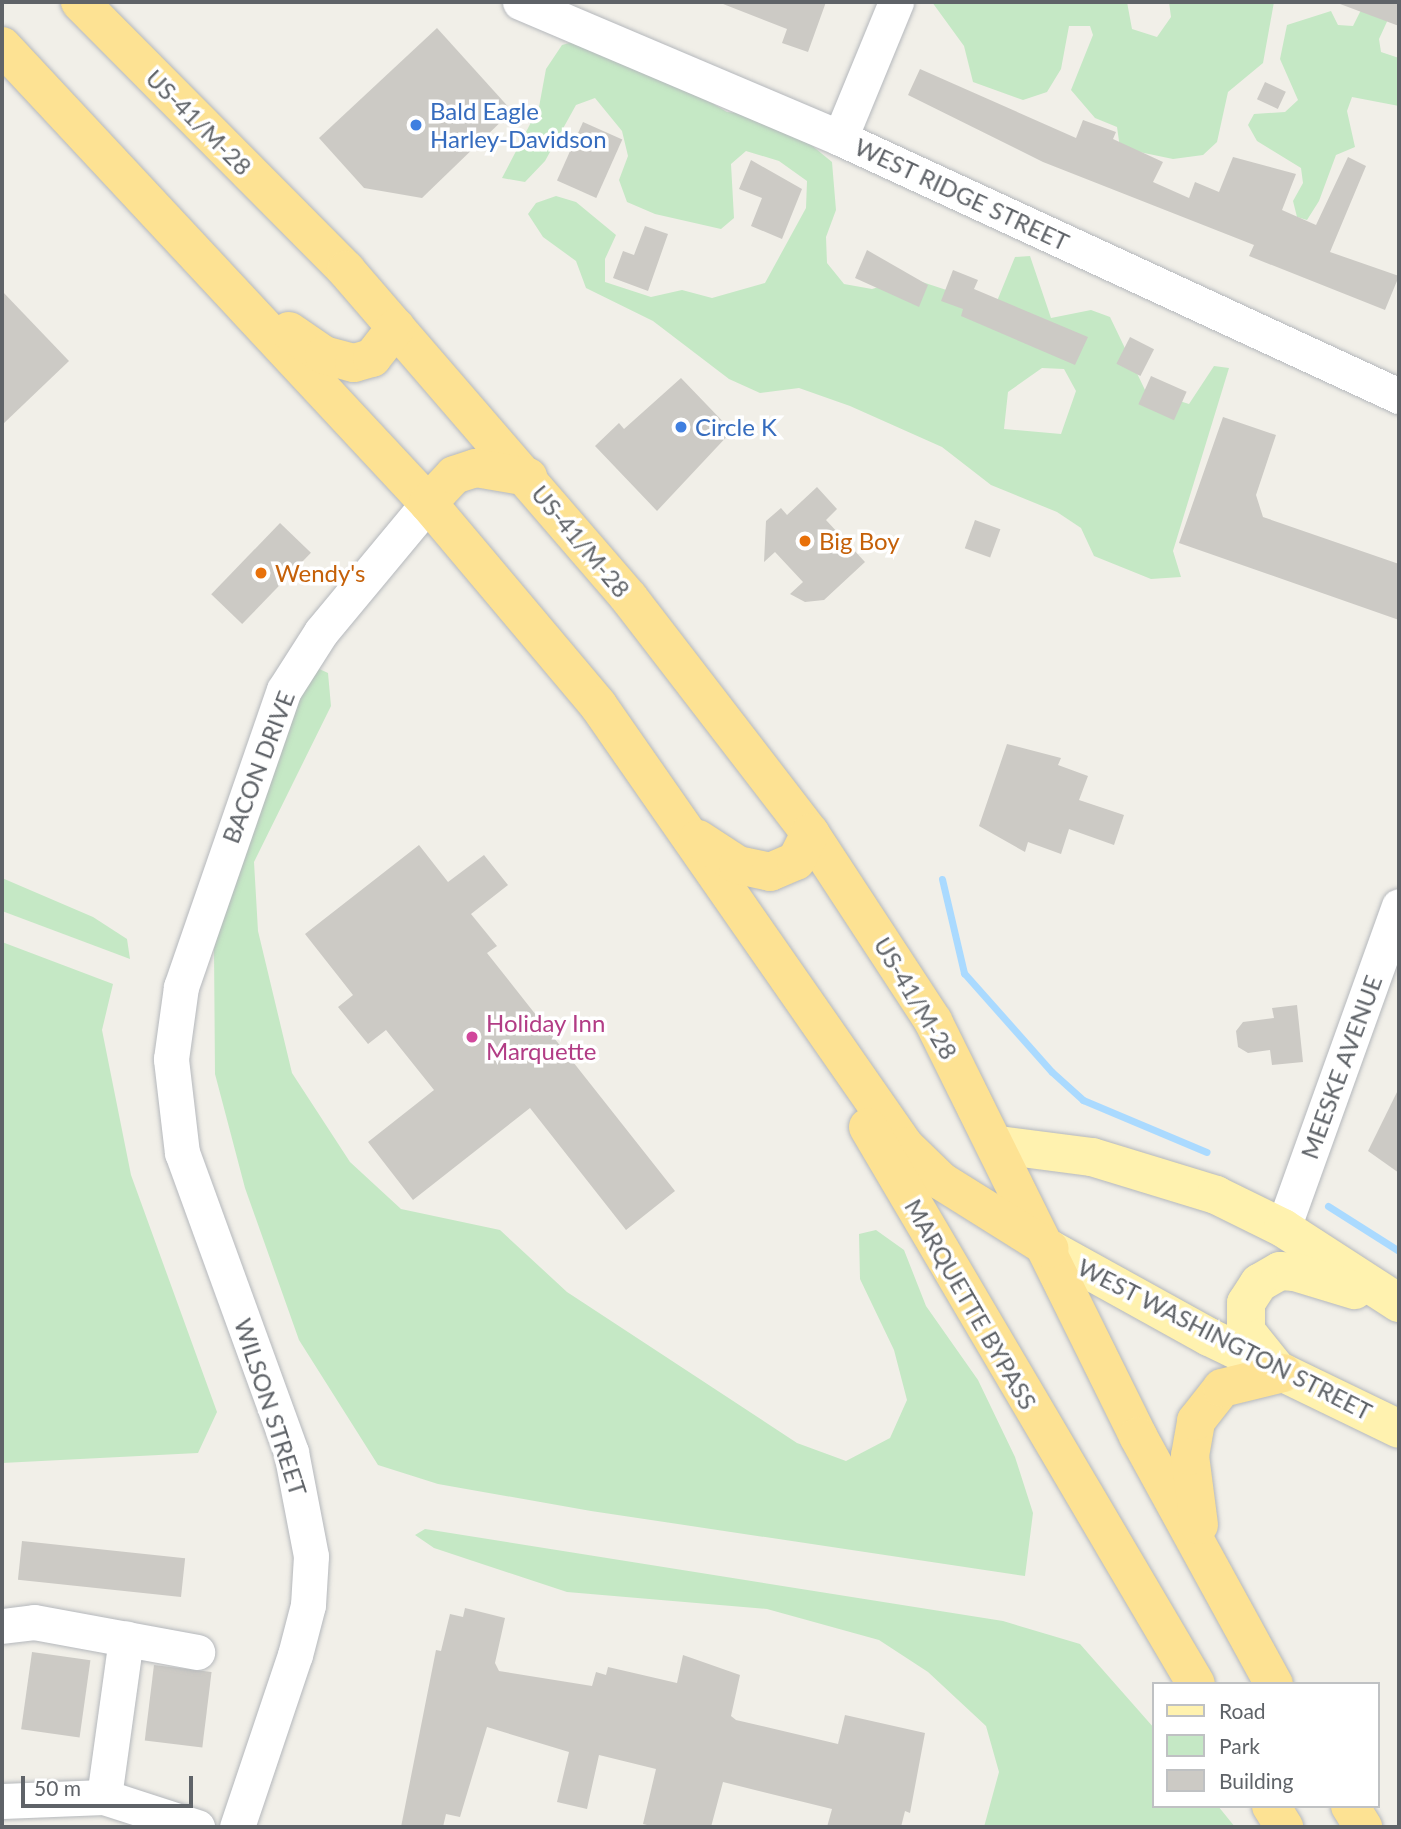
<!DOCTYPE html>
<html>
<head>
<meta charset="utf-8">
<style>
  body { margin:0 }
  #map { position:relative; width:1401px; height:1829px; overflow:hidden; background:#f1efe8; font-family:Lato,sans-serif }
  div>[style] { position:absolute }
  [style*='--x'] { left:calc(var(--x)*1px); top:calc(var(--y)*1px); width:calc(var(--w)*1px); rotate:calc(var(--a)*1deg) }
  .green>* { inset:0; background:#c5e8c5 }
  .stream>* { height:7px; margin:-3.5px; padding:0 3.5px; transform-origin:3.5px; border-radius:3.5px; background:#aadaff }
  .building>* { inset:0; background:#cccac5; transform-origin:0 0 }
  .roads { filter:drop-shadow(0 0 2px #b5b8bc) drop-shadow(0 0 2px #b5b8bc) }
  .minor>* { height:35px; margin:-17.5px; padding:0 17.5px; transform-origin:17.5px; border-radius:17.5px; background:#fff }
  .major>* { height:38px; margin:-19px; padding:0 19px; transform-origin:19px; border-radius:19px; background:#fff2af }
  .highway>* { height:38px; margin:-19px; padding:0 19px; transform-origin:19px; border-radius:19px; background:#fde293 }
  .dots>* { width:19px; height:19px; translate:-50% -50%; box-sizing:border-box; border:4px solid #fff; border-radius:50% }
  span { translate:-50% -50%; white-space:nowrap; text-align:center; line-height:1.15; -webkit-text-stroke:7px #fff; paint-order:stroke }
  .shop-label { font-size:24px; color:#366cbe }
  .left { translate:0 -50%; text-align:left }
  .street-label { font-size:24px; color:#5f6368 }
  .food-label { font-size:24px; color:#c56008 }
  .hotel-label { font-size:24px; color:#b23c85 }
  .frame { position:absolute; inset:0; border:4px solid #5f6368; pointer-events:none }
  .legend { position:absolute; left:1152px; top:1682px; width:228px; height:126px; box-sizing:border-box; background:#fff; border:2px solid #bfc1c3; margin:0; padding:9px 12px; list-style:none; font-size:21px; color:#5f6368 }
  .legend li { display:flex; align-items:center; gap:14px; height:35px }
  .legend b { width:35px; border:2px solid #bfc1c3 }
  .scale { position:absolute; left:21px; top:1776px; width:172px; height:32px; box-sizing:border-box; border:4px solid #5f6368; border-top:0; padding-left:9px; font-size:21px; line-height:24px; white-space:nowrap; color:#5f6368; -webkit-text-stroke:5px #fff; paint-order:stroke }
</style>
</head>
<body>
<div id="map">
  <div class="green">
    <div style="clip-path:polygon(932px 2px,1127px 2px,1132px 29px,1157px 37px,1171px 17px,1169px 2px,1274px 2px,1263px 63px,1228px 92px,1217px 142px,1203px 155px,1173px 159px,1120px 148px,1117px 127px,1095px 118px,1071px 90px,1093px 35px,1090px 26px,1069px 26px,1061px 69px,1047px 92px,1023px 100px,973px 82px,964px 46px)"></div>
    <div style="clip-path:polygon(1365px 2px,1396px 2px,1379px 39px,1381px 52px,1399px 58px,1399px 106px,1352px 97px,1347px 111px,1355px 147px,1336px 155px,1319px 201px,1307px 220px,1297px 217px,1293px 201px,1303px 183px,1301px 168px,1257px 141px,1248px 125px,1254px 114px,1285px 112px,1298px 100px,1280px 59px,1287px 25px,1331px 11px,1338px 25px,1353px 26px)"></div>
    <div style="clip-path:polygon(evenodd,580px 40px,677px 82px,727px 112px,756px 115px,799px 135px,832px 162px,836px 210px,826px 237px,827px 263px,844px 284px,872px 289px,910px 278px,995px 306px,1015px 257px,1030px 256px,1051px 318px,1091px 310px,1110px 317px,1145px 390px,1189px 404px,1214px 366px,1229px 368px,1173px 551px,1181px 577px,1151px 579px,1094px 556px,1081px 528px,1057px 512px,991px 485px,942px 447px,850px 406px,799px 388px,760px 393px,729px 379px,653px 321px,586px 288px,576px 261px,543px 237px,528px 214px,536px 203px,556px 196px,576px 202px,616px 235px,605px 259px,605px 282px,651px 297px,682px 290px,712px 298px,765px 283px,806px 208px,807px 181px,779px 161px,746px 151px,731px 164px,734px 218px,721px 229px,655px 214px,627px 202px,619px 180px,628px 156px,622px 131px,595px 98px,576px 105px,545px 161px,525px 182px,502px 178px,539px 107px,546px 69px,562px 45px,580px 40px,1042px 368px,1064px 369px,1076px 391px,1061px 434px,1004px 429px,1008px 392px,1042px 368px)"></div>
    <div style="clip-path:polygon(315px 667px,328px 673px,331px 706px,254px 862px,258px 931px,292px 1073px,350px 1162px,401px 1209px,500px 1230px,567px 1292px,797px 1443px,846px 1461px,890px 1438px,907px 1400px,894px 1350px,860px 1279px,859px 1234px,876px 1230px,904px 1250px,926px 1306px,978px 1380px,1015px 1457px,1033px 1513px,1025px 1576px,591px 1511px,438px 1484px,378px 1465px,299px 1340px,245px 1188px,215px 1074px,214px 949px,250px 801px,292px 691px)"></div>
    <div style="clip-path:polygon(2px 878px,93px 917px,127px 939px,130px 959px,2px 911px)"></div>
    <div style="clip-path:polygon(2px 942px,113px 984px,102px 1030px,131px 1175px,217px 1412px,198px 1453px,2px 1463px)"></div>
    <div style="clip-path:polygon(425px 1529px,1003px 1621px,1080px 1644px,1154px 1728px,1154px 1806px,1218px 1806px,1235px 1827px,984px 1827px,999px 1772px,986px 1726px,928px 1672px,879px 1640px,767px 1609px,567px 1592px,434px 1548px,415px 1535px)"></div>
  </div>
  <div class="stream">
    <div style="--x:942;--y:879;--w:97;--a:76.8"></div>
    <div style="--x:964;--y:973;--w:132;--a:48.4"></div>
    <div style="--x:1052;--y:1072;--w:42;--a:42.1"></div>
    <div style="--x:1083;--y:1100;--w:134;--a:22.8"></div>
    <div style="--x:1328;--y:1206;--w:84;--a:32.4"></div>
  </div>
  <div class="building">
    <div style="clip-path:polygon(718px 2px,826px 2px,808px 52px,782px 43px,787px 29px)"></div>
    <div style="clip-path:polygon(1399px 2px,1399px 26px,1340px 4px,1341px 2px)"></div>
    <div style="clip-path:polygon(437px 28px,512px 111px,422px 198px,364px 188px,319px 138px)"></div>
    <div style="clip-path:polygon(920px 69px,1076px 138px,1083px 120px,1116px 132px,1113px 139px,1163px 162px,1153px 182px,1189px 198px,1195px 182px,1219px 192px,1233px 157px,1296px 174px,1282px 210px,1316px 225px,1348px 157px,1366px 166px,1330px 252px,1399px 276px,1385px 310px,1249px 256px,1254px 245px,1043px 162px,908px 95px)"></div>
    <div style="left:1265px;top:82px;width:23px;height:19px;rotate:25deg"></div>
    <div style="left:583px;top:122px;width:43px;height:64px;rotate:24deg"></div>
    <div style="clip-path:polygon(751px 160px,802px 189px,782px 239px,751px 226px,762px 198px,739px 189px)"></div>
    <div style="clip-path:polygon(645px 226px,668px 234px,648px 291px,613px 278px,623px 251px,634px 255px)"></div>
    <div style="clip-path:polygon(867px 250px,928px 285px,919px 307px,855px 278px)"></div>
    <div style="clip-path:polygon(953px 270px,978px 280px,974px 289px,1088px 337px,1075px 365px,961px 316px,963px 309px,941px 301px)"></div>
    <div style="clip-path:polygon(2px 291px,69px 361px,2px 425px)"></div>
    <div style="left:1130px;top:337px;width:27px;height:30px;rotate:27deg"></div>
    <div style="left:1151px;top:376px;width:39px;height:31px;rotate:24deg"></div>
    <div style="clip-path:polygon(681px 378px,732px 431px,657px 511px,595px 446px,619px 423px,624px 429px)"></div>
    <div style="clip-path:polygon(1223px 417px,1276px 435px,1256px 495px,1263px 517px,1399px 564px,1399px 620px,1179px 543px)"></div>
    <div style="clip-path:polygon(817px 487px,837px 509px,826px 520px,865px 562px,824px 600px,805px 602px,790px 594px,803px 582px,775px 552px,764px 562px,766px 521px,781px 508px,787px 515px)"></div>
    <div style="left:975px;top:520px;width:27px;height:30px;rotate:20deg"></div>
    <div style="left:280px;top:523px;width:43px;height:99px;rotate:44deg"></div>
    <div style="clip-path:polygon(1007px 744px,1061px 758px,1058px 765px,1088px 776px,1079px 800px,1124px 815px,1114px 845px,1069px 829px,1061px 854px,1028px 842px,1025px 852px,979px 826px)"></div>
    <div style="clip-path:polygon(419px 845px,448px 882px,484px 855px,508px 885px,471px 914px,497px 946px,487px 953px,675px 1191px,626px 1230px,530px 1108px,413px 1200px,368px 1142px,434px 1090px,386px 1030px,368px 1044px,338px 1007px,353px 995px,305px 934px)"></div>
    <div style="clip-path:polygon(1297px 1005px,1303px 1062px,1272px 1065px,1270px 1050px,1248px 1053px,1238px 1047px,1236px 1031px,1243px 1022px,1274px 1018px,1272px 1008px)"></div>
    <div style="clip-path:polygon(1399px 1088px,1399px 1173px,1368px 1151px)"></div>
    <div style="left:22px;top:1541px;width:164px;height:39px;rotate:6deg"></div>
    <div style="clip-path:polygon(465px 1608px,505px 1618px,495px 1663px,499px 1671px,592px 1686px,596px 1672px,606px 1675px,608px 1667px,677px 1683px,683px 1655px,740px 1675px,731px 1716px,736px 1720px,838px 1744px,845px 1715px,925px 1733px,910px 1813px,905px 1811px,901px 1827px,827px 1827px,832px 1809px,723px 1782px,711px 1827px,655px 1827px,643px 1824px,656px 1769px,599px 1755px,587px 1809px,557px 1802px,569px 1752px,487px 1727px,460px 1817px,446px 1814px,443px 1827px,401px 1827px,436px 1650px,441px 1651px,450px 1614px,463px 1617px)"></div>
    <div style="left:32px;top:1652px;width:59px;height:78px;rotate:8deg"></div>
    <div style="left:154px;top:1665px;width:58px;height:76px;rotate:7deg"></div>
  </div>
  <div class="roads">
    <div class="minor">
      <div style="--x:520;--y:2;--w:348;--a:23"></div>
      <div style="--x:840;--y:138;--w:616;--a:24.78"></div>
      <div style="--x:840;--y:138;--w:147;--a:-67.6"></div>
      <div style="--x:1283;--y:1228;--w:342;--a:-70.2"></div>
      <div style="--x:2;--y:1626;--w:32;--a:-7"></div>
      <div style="--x:34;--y:1622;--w:166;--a:10.4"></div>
      <div style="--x:104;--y:1797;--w:160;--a:-82.1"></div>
      <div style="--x:2;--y:1801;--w:102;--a:-2.2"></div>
      <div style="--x:104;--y:1797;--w:98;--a:17.9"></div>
      <div style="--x:237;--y:1827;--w:182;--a:-71.4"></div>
      <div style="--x:295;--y:1655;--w:52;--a:-75.4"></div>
      <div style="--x:308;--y:1605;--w:49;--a:-86.5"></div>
      <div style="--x:311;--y:1556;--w:106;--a:-100.9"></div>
      <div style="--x:291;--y:1452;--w:318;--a:-110"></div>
      <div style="--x:182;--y:1153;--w:95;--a:-96.7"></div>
      <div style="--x:171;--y:1059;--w:73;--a:-82.1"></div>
      <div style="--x:181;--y:987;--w:314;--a:-70.9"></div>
      <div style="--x:284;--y:690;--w:69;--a:-57.5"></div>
      <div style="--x:321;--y:632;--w:168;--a:-50.3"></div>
    </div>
    <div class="major">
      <div style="--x:999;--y:1145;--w:94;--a:7.4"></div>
      <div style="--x:1092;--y:1157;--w:130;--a:17"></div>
      <div style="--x:1216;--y:1195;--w:75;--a:26.2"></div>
      <div style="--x:1283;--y:1228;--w:138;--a:32.9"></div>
      <div style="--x:1050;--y:1249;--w:182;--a:29"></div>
      <div style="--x:1209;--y:1337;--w:211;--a:25.8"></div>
      <div style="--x:1274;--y:1366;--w:45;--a:-128.7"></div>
      <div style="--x:1246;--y:1331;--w:28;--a:-90"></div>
      <div style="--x:1246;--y:1303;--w:24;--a:-57"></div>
      <div style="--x:1259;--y:1283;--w:24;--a:-30"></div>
      <div style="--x:1280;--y:1271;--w:15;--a:4"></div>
      <div style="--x:1295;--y:1272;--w:62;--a:17"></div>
    </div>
    <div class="highway">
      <div style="--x:80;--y:2;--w:378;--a:45.2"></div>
      <div style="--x:346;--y:270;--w:433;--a:49.2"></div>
      <div style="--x:629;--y:598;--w:297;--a:52.4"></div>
      <div style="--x:810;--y:833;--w:225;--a:56.8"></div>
      <div style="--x:933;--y:1021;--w:463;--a:63.7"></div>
      <div style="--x:1138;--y:1436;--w:283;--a:61.3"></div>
      <div style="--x:2;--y:46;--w:625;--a:47.01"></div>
      <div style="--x:428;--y:503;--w:264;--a:49.9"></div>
      <div style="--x:598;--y:705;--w:537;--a:55.16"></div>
      <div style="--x:905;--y:1146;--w:50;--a:44.2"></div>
      <div style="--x:941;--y:1181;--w:128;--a:32"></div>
      <div style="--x:289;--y:331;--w:42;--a:34.4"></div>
      <div style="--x:324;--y:355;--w:31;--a:15"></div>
      <div style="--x:354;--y:363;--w:19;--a:-16"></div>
      <div style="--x:372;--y:358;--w:39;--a:-52"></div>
      <div style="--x:428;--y:503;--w:38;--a:-47"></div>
      <div style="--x:454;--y:475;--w:23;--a:-18"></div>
      <div style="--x:476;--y:468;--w:53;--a:9.8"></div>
      <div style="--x:698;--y:839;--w:48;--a:33"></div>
      <div style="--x:738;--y:865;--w:33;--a:12"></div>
      <div style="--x:770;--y:872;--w:28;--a:-23"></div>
      <div style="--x:796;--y:861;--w:31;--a:-63"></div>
      <div style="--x:868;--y:1127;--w:646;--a:59.51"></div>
      <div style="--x:1199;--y:1525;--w:70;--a:-97.4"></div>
      <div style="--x:1190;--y:1456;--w:36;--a:-80"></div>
      <div style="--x:1196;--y:1421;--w:42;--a:-51.8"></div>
      <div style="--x:1222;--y:1388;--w:63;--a:-13.8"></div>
      <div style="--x:1271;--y:1806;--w:25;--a:58"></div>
      <div style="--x:1350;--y:1806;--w:25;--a:58"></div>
    </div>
  </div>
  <div class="dots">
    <div style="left:416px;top:125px;background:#3f7fe0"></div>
    <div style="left:681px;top:427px;background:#3f7fe0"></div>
    <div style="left:805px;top:541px;background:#e8710a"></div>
    <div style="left:261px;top:573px;background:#e8710a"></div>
    <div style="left:472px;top:1037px;background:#d1479c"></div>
  </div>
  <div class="shop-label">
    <span class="left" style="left:430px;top:125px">Bald Eagle<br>Harley-Davidson</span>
    <span class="left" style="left:695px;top:427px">Circle K</span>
  </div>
  <div class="street-label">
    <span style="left:199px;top:122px;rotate:45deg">US-41/M-28</span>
    <span style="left:962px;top:194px;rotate:25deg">WEST RIDGE STREET</span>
    <span style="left:581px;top:541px;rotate:50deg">US-41/M-28</span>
    <span style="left:258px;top:767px;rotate:-69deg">BACON DRIVE</span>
    <span style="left:916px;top:998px;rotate:59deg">US-41/M-28</span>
    <span style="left:1341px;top:1067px;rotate:-70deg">MEESKE AVENUE</span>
    <span style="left:971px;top:1304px;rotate:60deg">MARQUETTE BYPASS</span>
    <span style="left:1225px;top:1339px;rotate:27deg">WEST WASHINGTON STREET</span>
    <span style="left:271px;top:1407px;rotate:72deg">WILSON STREET</span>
  </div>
  <div class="food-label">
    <span class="left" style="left:819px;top:541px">Big Boy</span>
    <span class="left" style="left:275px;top:573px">Wendy's</span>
  </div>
  <div class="hotel-label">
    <span class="left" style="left:486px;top:1037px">Holiday Inn<br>Marquette</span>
  </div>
  <div class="frame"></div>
  <ul class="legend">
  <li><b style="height:9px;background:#fff2af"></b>Road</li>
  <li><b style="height:19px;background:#c5e8c5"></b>Park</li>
  <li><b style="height:19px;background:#cccac5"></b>Building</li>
  </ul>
  <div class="scale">50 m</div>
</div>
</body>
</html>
